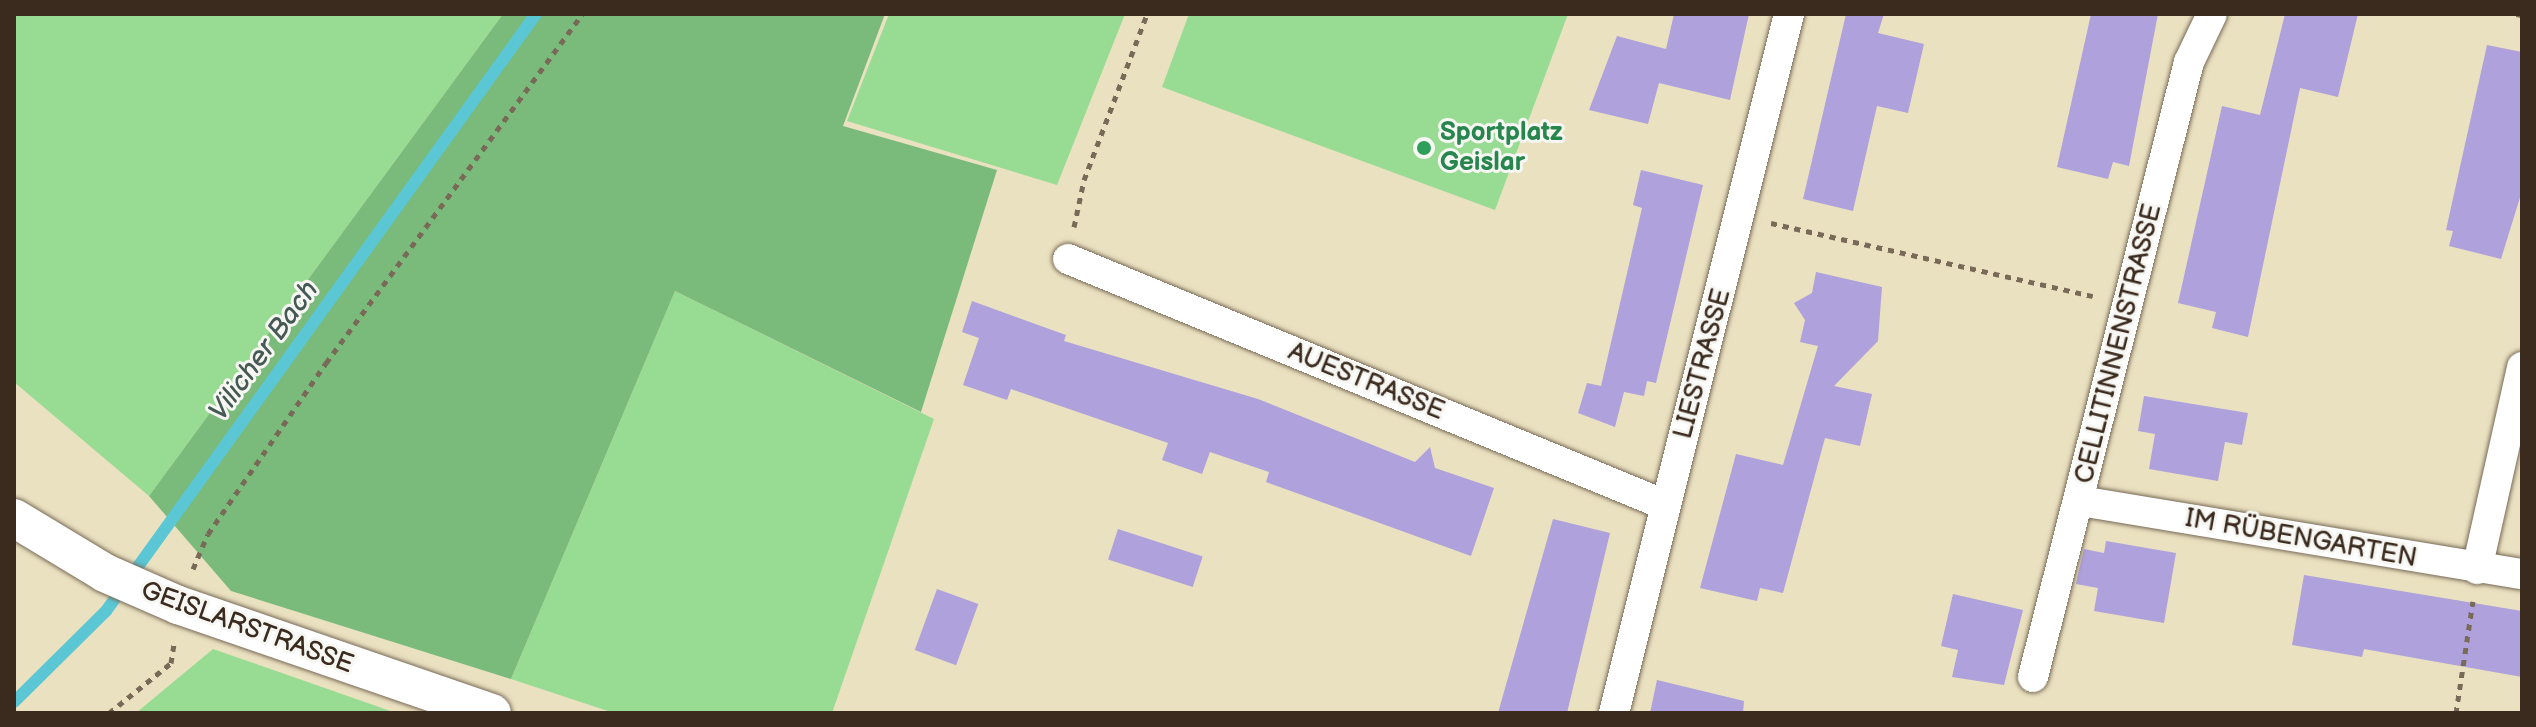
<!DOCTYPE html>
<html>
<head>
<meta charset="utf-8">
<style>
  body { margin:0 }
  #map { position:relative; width:2536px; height:727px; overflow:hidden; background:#eae1c0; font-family:"Balsamiq Sans",sans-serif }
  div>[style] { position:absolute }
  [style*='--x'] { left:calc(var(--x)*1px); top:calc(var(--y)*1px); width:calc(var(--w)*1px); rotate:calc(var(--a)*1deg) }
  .green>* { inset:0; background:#98db92 }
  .forest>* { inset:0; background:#7abb7c }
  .stream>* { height:12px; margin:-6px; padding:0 6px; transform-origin:6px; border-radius:6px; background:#5bc6d4 }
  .building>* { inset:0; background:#afa1db; transform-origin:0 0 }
  .path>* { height:5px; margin-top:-2.5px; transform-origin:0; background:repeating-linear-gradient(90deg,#786a57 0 6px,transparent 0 12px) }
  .roads { filter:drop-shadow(0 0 2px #786a57) drop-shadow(0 0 2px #786a57) }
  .minor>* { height:30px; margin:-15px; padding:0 15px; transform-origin:15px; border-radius:15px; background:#fff }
  .tertiary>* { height:38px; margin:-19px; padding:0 19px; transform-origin:19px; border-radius:19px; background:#fff }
  .dots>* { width:22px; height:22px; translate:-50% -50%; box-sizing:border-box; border:4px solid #f6f6f2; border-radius:50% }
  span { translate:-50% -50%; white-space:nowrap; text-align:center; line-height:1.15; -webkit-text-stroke:6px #f6f6f2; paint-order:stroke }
  .leisure-label { font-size:26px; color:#27864d; font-weight:700 }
  .left { translate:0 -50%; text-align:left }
  .street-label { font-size:26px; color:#3b2a1e }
  .water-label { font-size:28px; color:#455955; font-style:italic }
  .frame { position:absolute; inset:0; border:16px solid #3b2a1e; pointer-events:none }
</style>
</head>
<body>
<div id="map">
  <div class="green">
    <div style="clip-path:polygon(14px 14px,503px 14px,149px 496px,14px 382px)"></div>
    <div style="clip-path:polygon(889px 14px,1125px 14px,1057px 185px,847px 121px)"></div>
    <div style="clip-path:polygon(1189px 14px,1568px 14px,1495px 210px,1162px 87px)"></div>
    <div style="clip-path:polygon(675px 291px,934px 419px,832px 713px,614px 713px,511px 679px)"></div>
    <div style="clip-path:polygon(213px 649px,396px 713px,136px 713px)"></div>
  </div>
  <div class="forest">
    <div style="clip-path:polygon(503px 14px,885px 14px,843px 126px,997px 170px,921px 412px,675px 291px,511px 679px,231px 591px,149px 496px)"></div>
  </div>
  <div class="stream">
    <div style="--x:14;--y:702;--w:129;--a:-44.7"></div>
    <div style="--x:106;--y:611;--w:736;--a:-54.24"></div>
  </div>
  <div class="building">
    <div style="clip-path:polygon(1674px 14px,1749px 14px,1730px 100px,1659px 83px,1648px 124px,1589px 110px,1617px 36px,1666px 49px)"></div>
    <div style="clip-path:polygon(1846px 14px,1884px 14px,1878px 33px,1924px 44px,1908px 113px,1877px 106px,1853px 211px,1803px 199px)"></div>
    <div style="clip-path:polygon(2091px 14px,2158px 14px,2129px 166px,2113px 162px,2108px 179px,2057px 167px)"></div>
    <div style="clip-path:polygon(2285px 14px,2358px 14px,2338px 97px,2300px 88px,2248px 337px,2212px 328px,2216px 312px,2178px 303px,2222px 106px,2260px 115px)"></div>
    <div style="clip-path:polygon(2487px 45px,2522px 52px,2522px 191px,2501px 259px,2449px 246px,2453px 231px,2446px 230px)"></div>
    <div style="clip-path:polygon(1641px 170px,1703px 185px,1656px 383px,1647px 381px,1644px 396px,1624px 392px,1615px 427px,1578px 413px,1587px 383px,1601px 386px,1642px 208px,1633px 205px)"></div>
    <div style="clip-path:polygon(1816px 272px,1882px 287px,1878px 341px,1834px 386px,1872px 394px,1860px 446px,1825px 438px,1783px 593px,1760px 588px,1757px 601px,1700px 588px,1736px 454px,1783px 465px,1818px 346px,1800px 342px,1805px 320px,1794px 303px,1812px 293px)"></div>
    <div style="clip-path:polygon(972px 301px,1066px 335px,1064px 341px,1258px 399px,1415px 462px,1430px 447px,1435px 468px,1494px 488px,1471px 556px,1266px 482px,1269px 472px,1210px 452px,1202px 474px,1162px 460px,1168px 443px,1011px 389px,1007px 400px,963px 385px,979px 338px,962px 332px)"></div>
    <div style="clip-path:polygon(2144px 396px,2248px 413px,2242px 445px,2225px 442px,2218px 481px,2149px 469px,2155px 434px,2138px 431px)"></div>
    <div style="clip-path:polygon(1553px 519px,1610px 533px,1567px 713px,1498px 713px)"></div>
    <div style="left:1118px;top:529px;width:89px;height:32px;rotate:18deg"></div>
    <div style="clip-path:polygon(2106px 541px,2176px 553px,2164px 623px,2094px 611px,2098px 588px,2076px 584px,2078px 574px,2084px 549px,2104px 553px)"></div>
    <div style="clip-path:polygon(2304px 575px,2522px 611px,2522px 677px,2364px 649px,2362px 657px,2292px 645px)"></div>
    <div style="left:937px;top:589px;width:44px;height:65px;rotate:20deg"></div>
    <div style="clip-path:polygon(1953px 594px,2023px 610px,2004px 685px,1952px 677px,1958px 650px,1941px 646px)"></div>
    <div style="clip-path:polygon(1657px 680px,1744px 701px,1743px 713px,1650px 713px)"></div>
  </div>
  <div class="path">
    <div style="--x:2516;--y:14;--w:6;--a:9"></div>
    <div style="--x:1771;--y:223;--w:330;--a:12.8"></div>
    <div style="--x:1074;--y:227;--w:48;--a:-78"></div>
    <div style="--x:1084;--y:180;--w:178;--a:-69.2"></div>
    <div style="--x:193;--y:569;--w:38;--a:-67"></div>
    <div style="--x:208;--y:534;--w:208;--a:-55.4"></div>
    <div style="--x:326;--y:363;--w:433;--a:-53.7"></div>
    <div style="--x:109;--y:713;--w:80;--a:-38.9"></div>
    <div style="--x:171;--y:663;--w:19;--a:-81"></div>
    <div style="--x:2456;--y:713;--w:113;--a:-81.4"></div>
  </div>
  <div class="roads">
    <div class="minor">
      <div style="--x:1068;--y:259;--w:646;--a:22.39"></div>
      <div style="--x:2080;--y:501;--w:448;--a:9.4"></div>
      <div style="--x:2477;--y:569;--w:207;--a:-77.4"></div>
      <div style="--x:2033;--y:677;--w:634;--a:-75.77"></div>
      <div style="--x:2189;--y:62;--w:53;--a:-64.4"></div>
      <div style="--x:1614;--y:713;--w:721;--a:-75.94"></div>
    </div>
    <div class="tertiary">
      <div style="--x:14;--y:518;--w:106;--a:31.1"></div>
      <div style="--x:105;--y:573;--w:80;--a:23.7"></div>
      <div style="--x:178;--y:605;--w:332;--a:19"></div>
    </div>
  </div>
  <div class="dots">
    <div style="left:1424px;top:148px;background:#2e9e5b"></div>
  </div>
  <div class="leisure-label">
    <span class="left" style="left:1440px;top:148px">Sportplatz<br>Geislar</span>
  </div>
  <div class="street-label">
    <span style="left:2119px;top:344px;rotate:-76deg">CELLITINNENSTRASSE</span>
    <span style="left:1703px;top:364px;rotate:-75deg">LIESTRASSE</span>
    <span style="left:1366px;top:382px;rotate:22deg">AUESTRASSE</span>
    <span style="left:2301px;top:539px;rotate:10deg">IM RÜBENGARTEN</span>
    <span style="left:247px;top:628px;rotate:20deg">GEISLARSTRASSE</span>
  </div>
  <div class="water-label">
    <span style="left:264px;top:351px;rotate:-54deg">Vilicher Bach</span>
  </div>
  <div class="frame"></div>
</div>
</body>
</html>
